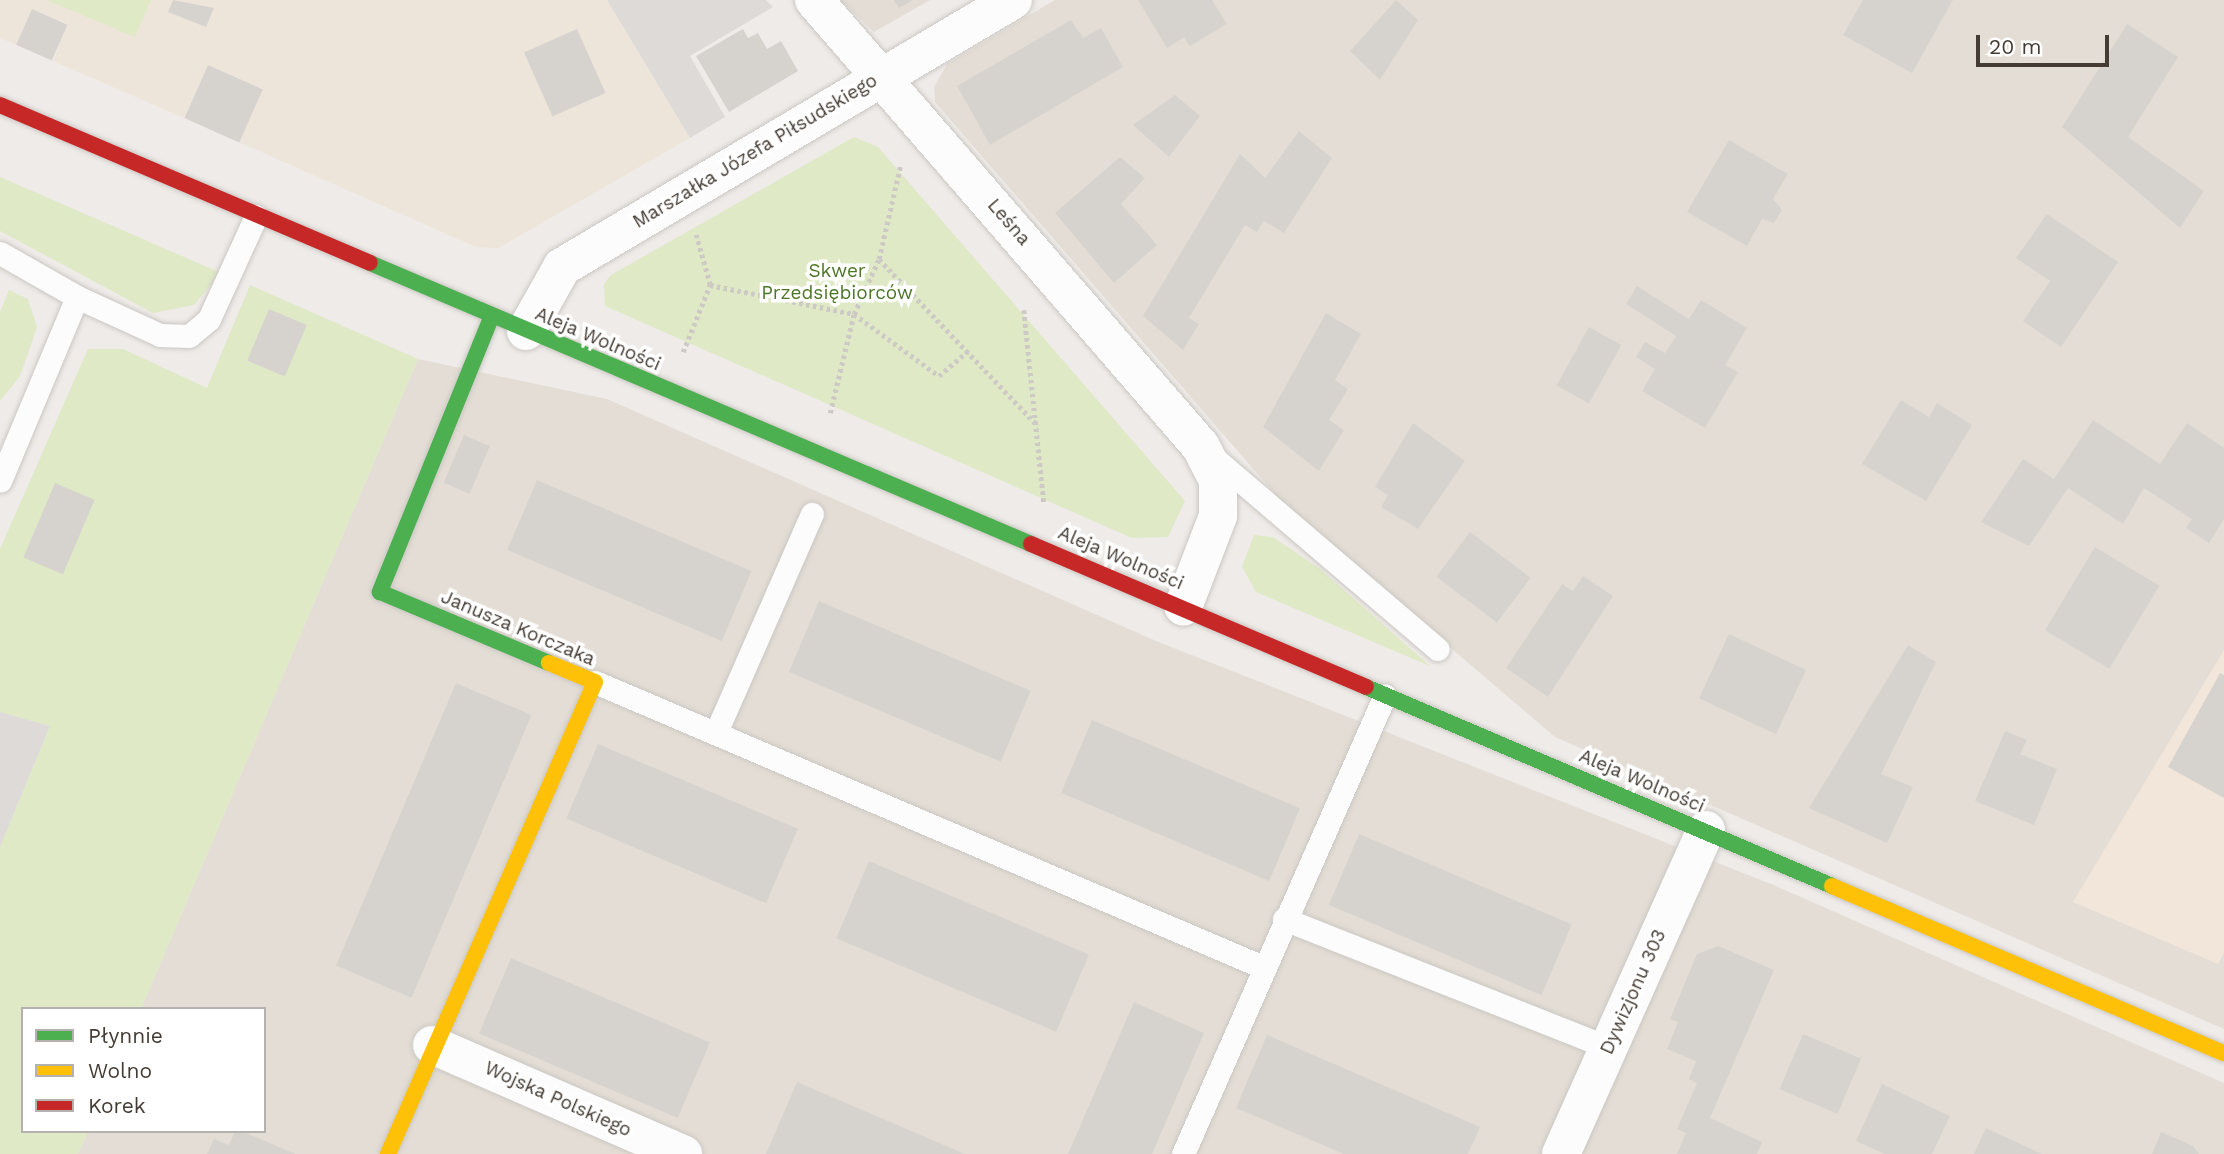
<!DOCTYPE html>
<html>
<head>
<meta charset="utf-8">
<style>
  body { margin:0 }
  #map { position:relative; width:2224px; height:1154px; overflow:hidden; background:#eeebe8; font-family:"Work Sans",sans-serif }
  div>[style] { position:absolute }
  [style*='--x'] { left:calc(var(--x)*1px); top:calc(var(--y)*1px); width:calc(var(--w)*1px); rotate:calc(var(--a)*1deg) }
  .residential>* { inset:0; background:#e3ddd5 }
  .commercial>* { inset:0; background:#f2e6da }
  .education>* { inset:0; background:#ede5d9 }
  .green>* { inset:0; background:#dfe9c6 }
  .parking>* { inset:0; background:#dddad7 }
  .building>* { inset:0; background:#d6d3cf; transform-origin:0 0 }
  .path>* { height:4.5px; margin-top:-2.25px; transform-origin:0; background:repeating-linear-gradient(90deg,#cdc9c5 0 3.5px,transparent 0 7px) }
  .roads { filter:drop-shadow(0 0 2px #cbc7c3) drop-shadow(0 0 2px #cbc7c3) }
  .lane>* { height:23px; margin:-11.5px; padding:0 11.5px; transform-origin:11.5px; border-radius:11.5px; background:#fcfcfc }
  .street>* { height:38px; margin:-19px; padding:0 19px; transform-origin:19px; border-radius:19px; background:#fcfcfc }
  .fast>* { height:16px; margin:-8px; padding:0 8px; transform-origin:8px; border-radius:8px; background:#4caf50 }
  .slow>* { height:16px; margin:-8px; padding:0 8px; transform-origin:8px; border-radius:8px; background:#ffc107 }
  .jam>* { height:16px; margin:-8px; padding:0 8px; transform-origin:8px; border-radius:8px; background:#c62828 }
  span { translate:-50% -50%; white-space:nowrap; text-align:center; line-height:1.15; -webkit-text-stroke:7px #fff; paint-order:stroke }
  .street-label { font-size:19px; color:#443c34 }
  .park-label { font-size:19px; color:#4c7627 }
  .legend { position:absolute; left:21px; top:1007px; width:245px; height:126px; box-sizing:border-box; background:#fff; border:2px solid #b4b1ae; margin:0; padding:9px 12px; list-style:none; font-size:21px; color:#443c34 }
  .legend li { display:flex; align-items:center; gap:14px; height:35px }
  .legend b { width:35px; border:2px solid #b4b1ae }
  .scale { position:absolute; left:1976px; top:35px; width:133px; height:32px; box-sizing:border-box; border:4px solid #443c34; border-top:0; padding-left:9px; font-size:21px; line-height:24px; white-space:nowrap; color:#443c34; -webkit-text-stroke:5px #fff; paint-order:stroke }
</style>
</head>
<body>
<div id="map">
  <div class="residential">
    <div style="clip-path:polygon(840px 0,930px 0,874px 32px)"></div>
    <div style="clip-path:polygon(1055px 0,2224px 0,2224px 1029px,1555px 737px,1289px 510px,935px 102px,934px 87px,947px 64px)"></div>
    <div style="clip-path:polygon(418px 359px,607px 399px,1156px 641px,1776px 886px,2224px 1083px,2224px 1154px,78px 1154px,88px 1131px,264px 1131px,264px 1009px,141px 1009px)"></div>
  </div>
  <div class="commercial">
    <div style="clip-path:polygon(2224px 650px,2224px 953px,2218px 964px,2073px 902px)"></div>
  </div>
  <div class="education">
    <div style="clip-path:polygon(0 0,607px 0,690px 138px,498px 248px,476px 247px,239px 142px,263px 89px,208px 65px,184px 118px,53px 61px,68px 24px,32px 9px,16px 45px,0 38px)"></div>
  </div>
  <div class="green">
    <div style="clip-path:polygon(46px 0,151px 0,135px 37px)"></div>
    <div style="clip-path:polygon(854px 137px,878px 147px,1185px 501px,1168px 537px,1132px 538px,605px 306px,604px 284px,611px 275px)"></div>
    <div style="clip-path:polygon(0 177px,221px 273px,194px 305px,153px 313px,0 231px)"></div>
    <div style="clip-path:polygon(250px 285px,418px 359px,141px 1009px,23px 1009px,23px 1131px,88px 1131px,78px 1154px,0 1154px,0 847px,50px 726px,0 712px,0 549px,88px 349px,123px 349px,207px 388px)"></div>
    <div style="clip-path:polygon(9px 290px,28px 299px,37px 327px,20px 376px,0 401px,0 312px)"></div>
    <div style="clip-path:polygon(1254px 535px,1273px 537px,1320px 569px,1430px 666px,1256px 592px,1242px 567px)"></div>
  </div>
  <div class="parking">
    <div style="clip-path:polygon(607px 0,766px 0,773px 7px,690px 56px,725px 117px,690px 138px)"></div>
    <div style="clip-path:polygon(0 712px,50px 726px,0 847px)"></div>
  </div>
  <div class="building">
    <div style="clip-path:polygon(173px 0,214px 8px,206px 27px,168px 12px)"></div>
    <div style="clip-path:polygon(894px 0,913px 0,899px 8px)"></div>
    <div style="clip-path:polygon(1138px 0,1212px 0,1227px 24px,1190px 46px,1184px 37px,1167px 48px)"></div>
    <div style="clip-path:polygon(1396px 0,1418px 20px,1380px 80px,1350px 51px)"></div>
    <div style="clip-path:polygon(1863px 0,1953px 0,1912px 73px,1843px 35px)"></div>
    <div style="left:32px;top:9px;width:39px;height:39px;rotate:24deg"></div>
    <div style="clip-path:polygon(1071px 20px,1083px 38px,1101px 28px,1123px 67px,990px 145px,957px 86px)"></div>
    <div style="clip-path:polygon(2127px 24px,2178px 57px,2128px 137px,2204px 191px,2180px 228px,2062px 127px)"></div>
    <div style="left:577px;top:29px;width:70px;height:58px;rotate:66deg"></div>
    <div style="clip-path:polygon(743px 29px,748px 38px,758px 33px,767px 49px,781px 41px,798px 71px,729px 112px,696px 56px)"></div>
    <div style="left:208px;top:65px;width:60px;height:58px;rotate:24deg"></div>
    <div style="clip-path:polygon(1175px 95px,1200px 116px,1169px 157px,1133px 125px)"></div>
    <div style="clip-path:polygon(1299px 131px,1332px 158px,1284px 233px,1264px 221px,1257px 232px,1245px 225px,1189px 318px,1199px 324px,1183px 350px,1143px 316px,1240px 154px,1265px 178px)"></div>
    <div style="clip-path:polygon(1729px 140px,1788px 174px,1773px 199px,1782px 210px,1774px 223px,1762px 219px,1747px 246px,1687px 212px)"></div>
    <div style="clip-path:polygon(1120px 157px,1145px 178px,1121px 204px,1157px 245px,1114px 283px,1055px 213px)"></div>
    <div style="clip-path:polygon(2047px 214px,2118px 262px,2061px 347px,2023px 321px,2050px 281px,2016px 258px)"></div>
    <div style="clip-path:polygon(1637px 286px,1689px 319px,1701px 300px,1747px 328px,1725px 365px,1738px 372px,1705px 428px,1642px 391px,1655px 369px,1636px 357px,1645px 342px,1665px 353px,1676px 336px,1626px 304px)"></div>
    <div style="left:269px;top:309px;width:41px;height:56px;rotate:23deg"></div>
    <div style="clip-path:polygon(1326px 313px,1361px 334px,1335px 380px,1348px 389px,1329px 420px,1344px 430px,1319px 471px,1263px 427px)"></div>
    <div style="left:1589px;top:327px;width:37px;height:67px;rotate:29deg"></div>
    <div style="clip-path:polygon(1901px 400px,1929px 417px,1937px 403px,1972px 425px,1926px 501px,1862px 464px)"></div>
    <div style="clip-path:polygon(2093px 420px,2160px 464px,2187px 423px,2224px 448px,2224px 519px,2209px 543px,2186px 528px,2192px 519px,2144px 488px,2123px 524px,2068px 488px,2029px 546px,1981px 522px,2023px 459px,2054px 479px)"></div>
    <div style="clip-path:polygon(1413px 423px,1465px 461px,1418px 529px,1381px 507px,1388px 495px,1375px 487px)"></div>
    <div style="left:464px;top:435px;width:28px;height:52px;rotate:23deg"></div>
    <div style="left:537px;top:480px;width:233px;height:76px;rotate:23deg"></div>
    <div style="left:55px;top:483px;width:43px;height:81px;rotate:23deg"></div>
    <div style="left:1470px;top:532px;width:76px;height:56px;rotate:37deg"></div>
    <div style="left:2095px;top:547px;width:75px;height:97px;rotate:31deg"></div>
    <div style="clip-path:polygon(1583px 576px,1613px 596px,1548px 697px,1506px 668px,1562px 584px,1573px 591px)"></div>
    <div style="left:819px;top:601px;width:230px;height:77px;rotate:23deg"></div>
    <div style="left:1729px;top:634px;width:85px;height:71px;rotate:25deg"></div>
    <div style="clip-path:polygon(1908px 645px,1936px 662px,1881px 774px,1913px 787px,1887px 843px,1809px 808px)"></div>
    <div style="clip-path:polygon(2220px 673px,2224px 675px,2224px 798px,2168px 767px)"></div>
    <div style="left:456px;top:683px;width:82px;height:307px;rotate:23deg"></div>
    <div style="left:1092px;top:720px;width:226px;height:79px;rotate:23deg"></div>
    <div style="clip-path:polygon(2005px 731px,2027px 740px,2020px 754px,2057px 769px,2034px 825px,1975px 801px)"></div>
    <div style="left:598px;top:744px;width:217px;height:81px;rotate:23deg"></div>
    <div style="left:1359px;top:834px;width:231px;height:77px;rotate:23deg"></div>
    <div style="left:869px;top:861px;width:239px;height:84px;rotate:23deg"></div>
    <div style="clip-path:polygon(1718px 946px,1774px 970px,1710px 1118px,1762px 1142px,1757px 1154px,1677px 1154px,1686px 1133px,1677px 1129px,1697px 1083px,1689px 1079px,1696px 1061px,1667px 1049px,1678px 1022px,1670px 1019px,1697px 954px)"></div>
    <div style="left:511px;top:958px;width:216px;height:82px;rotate:23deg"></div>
    <div style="clip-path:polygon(1134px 1002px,1204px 1033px,1152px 1154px,1068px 1154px)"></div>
    <div style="left:1803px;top:1034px;width:63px;height:60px;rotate:23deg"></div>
    <div style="clip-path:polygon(1267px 1035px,1480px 1127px,1468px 1154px,1344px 1154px,1236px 1108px)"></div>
    <div style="clip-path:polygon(797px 1082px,965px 1154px,766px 1154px)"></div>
    <div style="clip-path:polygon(1882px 1084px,1950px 1116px,1932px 1154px,1885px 1154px,1856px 1141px)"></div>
    <div style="clip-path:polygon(1986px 1128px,2042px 1154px,1974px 1154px)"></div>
    <div style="clip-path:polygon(235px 1131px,241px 1131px,296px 1154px,207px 1154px,214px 1139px,229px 1145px)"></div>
    <div style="clip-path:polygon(2161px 1132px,2193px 1146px,2199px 1154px,2152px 1154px)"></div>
  </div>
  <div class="path">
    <div style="--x:879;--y:259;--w:231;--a:46.4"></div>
    <div style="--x:710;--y:285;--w:147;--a:11.4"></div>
    <div style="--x:854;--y:314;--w:105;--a:36.1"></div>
    <div style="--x:939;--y:376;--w:38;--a:-41"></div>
    <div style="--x:1024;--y:310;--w:194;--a:84.1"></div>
    <div style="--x:683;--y:352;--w:72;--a:-68.1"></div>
    <div style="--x:710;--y:285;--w:52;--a:-105.6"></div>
    <div style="--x:830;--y:413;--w:102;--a:-76.4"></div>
    <div style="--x:854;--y:314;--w:60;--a:-65.6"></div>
    <div style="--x:879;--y:259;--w:98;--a:-77.1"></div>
  </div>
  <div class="roads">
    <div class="lane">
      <div style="--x:0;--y:253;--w:89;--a:29.7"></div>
      <div style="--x:77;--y:297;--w:199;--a:112.7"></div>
      <div style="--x:77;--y:297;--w:91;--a:24.6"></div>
      <div style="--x:160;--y:335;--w:29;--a:2"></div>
      <div style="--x:189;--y:336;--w:26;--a:-40"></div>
      <div style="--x:209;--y:319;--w:113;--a:-65.5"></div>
      <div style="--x:1214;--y:458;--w:294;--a:40.5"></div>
      <div style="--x:595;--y:682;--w:726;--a:23.11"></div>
      <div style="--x:717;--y:730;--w:236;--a:-66.3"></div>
      <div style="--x:1284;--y:919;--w:348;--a:21.6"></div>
      <div style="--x:1183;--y:1154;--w:501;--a:-66.25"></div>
    </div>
    <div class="street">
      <div style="--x:814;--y:0;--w:591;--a:49.11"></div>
      <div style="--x:1201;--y:447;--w:38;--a:63"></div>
      <div style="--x:1218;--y:481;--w:35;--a:90"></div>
      <div style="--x:1218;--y:516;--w:97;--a:111"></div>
      <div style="--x:526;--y:331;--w:73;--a:-60.6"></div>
      <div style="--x:562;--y:267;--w:524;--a:-30.63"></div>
      <div style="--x:432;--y:1045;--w:274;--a:23.5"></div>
      <div style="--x:1561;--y:1154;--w:355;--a:-65.9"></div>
    </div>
    <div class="fast">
      <div style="--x:370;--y:263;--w:718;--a:23.03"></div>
      <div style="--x:491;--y:318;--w:296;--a:112.1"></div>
      <div style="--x:380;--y:592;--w:183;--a:22.8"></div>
      <div style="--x:1366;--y:687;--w:507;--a:23.12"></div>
    </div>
    <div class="slow">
      <div style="--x:1832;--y:886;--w:426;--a:23.1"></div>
      <div style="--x:388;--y:1154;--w:515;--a:-66.32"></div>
      <div style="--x:595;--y:682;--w:50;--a:-157.6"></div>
    </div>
    <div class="jam">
      <div style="--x:0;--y:105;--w:402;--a:23.1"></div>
      <div style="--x:1031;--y:544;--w:364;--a:23.1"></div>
    </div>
  </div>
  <div class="street-label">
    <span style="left:755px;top:151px;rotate:-31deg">Marszałka Józefa Piłsudskiego</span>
    <span style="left:1009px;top:222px;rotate:49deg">Leśna</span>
    <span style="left:598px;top:339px;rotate:23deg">Aleja Wolności</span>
    <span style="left:1121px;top:558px;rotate:23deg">Aleja Wolności</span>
    <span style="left:518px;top:628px;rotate:23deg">Janusza Korczaka</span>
    <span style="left:1642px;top:781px;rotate:23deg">Aleja Wolności</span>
    <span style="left:1633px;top:992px;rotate:-66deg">Dywizjonu 303</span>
    <span style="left:558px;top:1099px;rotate:24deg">Wojska Polskiego</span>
  </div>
  <div class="park-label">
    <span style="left:837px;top:282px">Skwer<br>Przedsiębiorców</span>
  </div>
  <ul class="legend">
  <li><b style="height:9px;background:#4caf50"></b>Płynnie</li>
  <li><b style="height:9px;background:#ffc107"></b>Wolno</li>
  <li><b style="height:9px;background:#c62828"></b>Korek</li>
  </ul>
  <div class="scale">20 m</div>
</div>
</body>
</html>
